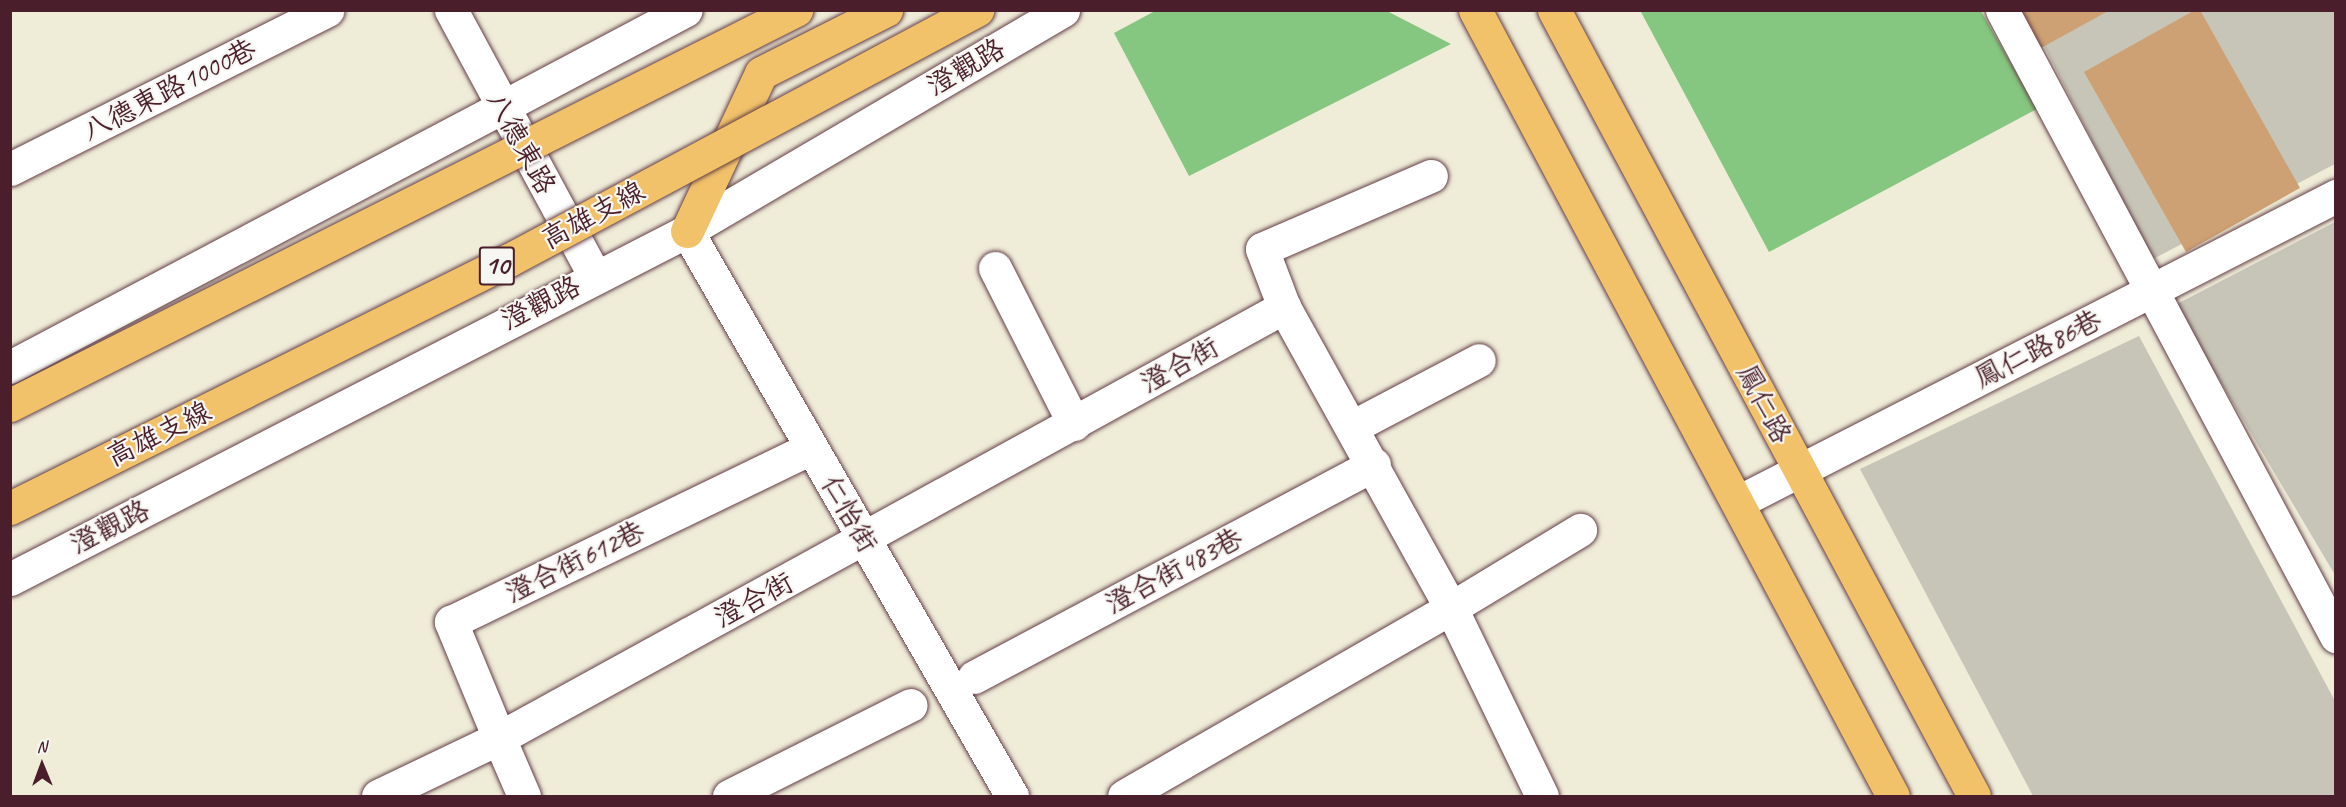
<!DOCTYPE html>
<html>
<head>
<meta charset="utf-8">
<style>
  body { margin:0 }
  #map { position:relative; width:2346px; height:807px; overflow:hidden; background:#efecd8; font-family:Caveat,"LXGW WenKai TC",sans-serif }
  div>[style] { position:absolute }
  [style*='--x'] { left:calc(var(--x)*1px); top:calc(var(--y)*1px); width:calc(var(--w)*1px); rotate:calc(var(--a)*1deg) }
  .industrial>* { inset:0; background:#c7c5b8 }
  .green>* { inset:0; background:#85c780 }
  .building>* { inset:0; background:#cea174 }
  .roads { filter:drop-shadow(0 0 2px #633e45) drop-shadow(0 0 2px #633e45) }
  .minor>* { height:33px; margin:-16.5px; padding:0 16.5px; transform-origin:16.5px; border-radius:16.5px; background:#fff }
  .major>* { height:33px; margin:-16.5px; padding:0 16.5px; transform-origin:16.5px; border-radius:16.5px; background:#f2c26a }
  .bridges { filter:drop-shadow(0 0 2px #633e45) drop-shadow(0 0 2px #633e45) }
  .highway-bridge>* { height:33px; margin:-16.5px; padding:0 16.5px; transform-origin:16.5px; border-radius:16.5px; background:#f2c26a }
  span { translate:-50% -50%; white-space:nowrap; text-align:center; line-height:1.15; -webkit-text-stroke:4.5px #f6f6f2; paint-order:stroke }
  .shield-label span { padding:2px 4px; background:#f6f6f2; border:2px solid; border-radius:4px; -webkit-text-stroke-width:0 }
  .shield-label { font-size:27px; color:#4a1f2b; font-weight:700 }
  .street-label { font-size:28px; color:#4a1f2b }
  .frame { position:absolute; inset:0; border:12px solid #4a1f2b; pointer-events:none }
  .north { position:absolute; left:12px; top:735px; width:60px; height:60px; -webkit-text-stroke:4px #f6f6f2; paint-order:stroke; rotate:359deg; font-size:16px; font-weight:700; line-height:24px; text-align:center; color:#4a1f2b }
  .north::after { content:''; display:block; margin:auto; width:21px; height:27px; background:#4a1f2b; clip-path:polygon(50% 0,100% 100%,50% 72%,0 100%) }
</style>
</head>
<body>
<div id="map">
  <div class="industrial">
    <div style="clip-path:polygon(2026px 11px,2335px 11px,2335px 164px,2153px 259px)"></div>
    <div style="clip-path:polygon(2335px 222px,2335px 575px,2175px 305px)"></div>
    <div style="clip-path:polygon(2139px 336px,2335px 701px,2335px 796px,2033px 796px,1860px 469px)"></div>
  </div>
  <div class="green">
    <div style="clip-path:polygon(1385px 10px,1451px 44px,1189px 176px,1114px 33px,1155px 11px)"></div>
    <div style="clip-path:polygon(1981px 11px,2037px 109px,1769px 252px,1641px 12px)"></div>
  </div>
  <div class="building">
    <div style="clip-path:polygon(2020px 10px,2110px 10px,2041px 48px)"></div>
    <div style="clip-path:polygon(2195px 10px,2200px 10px,2300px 188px,2186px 252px,2084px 72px)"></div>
  </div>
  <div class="roads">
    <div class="minor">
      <div style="--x:451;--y:10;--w:301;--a:61.6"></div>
      <div style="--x:2002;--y:10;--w:710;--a:61.92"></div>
      <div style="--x:10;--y:169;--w:355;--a:-26.6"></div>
      <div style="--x:687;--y:231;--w:652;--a:60.09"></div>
      <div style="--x:995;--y:268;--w:175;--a:63.1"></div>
      <div style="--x:1284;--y:307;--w:62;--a:-110.8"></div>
      <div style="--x:1262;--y:249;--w:184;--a:-23.4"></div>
      <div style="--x:10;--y:367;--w:764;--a:-27.84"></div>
      <div style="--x:1354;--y:426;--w:141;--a:-27.8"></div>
      <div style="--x:1740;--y:501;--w:670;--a:-27.1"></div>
      <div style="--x:10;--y:579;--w:761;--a:-27.2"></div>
      <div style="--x:687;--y:231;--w:436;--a:-30.4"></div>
      <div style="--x:974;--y:677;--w:453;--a:-28"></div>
      <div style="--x:378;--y:796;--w:134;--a:-25.6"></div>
      <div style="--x:499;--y:738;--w:126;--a:-112.5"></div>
      <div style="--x:451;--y:622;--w:400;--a:-25.8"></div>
      <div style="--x:524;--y:796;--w:63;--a:-113.3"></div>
      <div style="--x:499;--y:738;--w:896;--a:-28.77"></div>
      <div style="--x:1284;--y:307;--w:344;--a:61"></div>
      <div style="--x:1451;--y:608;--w:377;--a:150.1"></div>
      <div style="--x:729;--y:796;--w:203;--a:-26.6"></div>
      <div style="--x:1542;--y:796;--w:209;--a:-115.8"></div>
      <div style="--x:1451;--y:608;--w:151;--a:-31.2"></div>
    </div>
    <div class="major">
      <div style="--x:1475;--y:10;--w:890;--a:62"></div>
      <div style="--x:1554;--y:10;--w:891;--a:61.88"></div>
      <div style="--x:687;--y:231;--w:174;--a:-64.9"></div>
      <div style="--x:761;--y:73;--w:140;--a:-26.7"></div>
    </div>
  </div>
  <div class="bridges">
    <div class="highway-bridge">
      <div style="--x:10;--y:405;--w:880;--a:-26.68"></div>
      <div style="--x:10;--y:508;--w:557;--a:-26.43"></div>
      <div style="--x:509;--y:260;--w:531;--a:-28.11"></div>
    </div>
  </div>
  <div class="shield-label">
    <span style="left:497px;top:266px">10</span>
  </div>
  <div class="street-label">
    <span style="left:966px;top:67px;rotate:-30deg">澄觀路</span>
    <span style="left:169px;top:90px;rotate:-27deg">八德東路1000巷</span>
    <span style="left:521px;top:143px;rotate:61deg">八德東路</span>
    <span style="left:593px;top:215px;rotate:-28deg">高雄支線</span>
    <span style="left:541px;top:303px;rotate:-27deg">澄觀路</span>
    <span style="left:2038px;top:349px;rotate:-27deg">鳳仁路86巷</span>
    <span style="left:1180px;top:365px;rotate:-29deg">澄合街</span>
    <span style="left:1764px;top:404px;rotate:62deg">鳳仁路</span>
    <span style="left:159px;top:434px;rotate:-26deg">高雄支線</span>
    <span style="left:849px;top:514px;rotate:60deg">仁怡街</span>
    <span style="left:110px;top:527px;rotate:-27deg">澄觀路</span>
    <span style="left:575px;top:562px;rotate:-26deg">澄合街612巷</span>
    <span style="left:1174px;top:571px;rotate:-28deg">澄合街483巷</span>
    <span style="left:754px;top:600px;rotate:-28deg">澄合街</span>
  </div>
  <div class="frame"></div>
  <div class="north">N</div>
</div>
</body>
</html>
